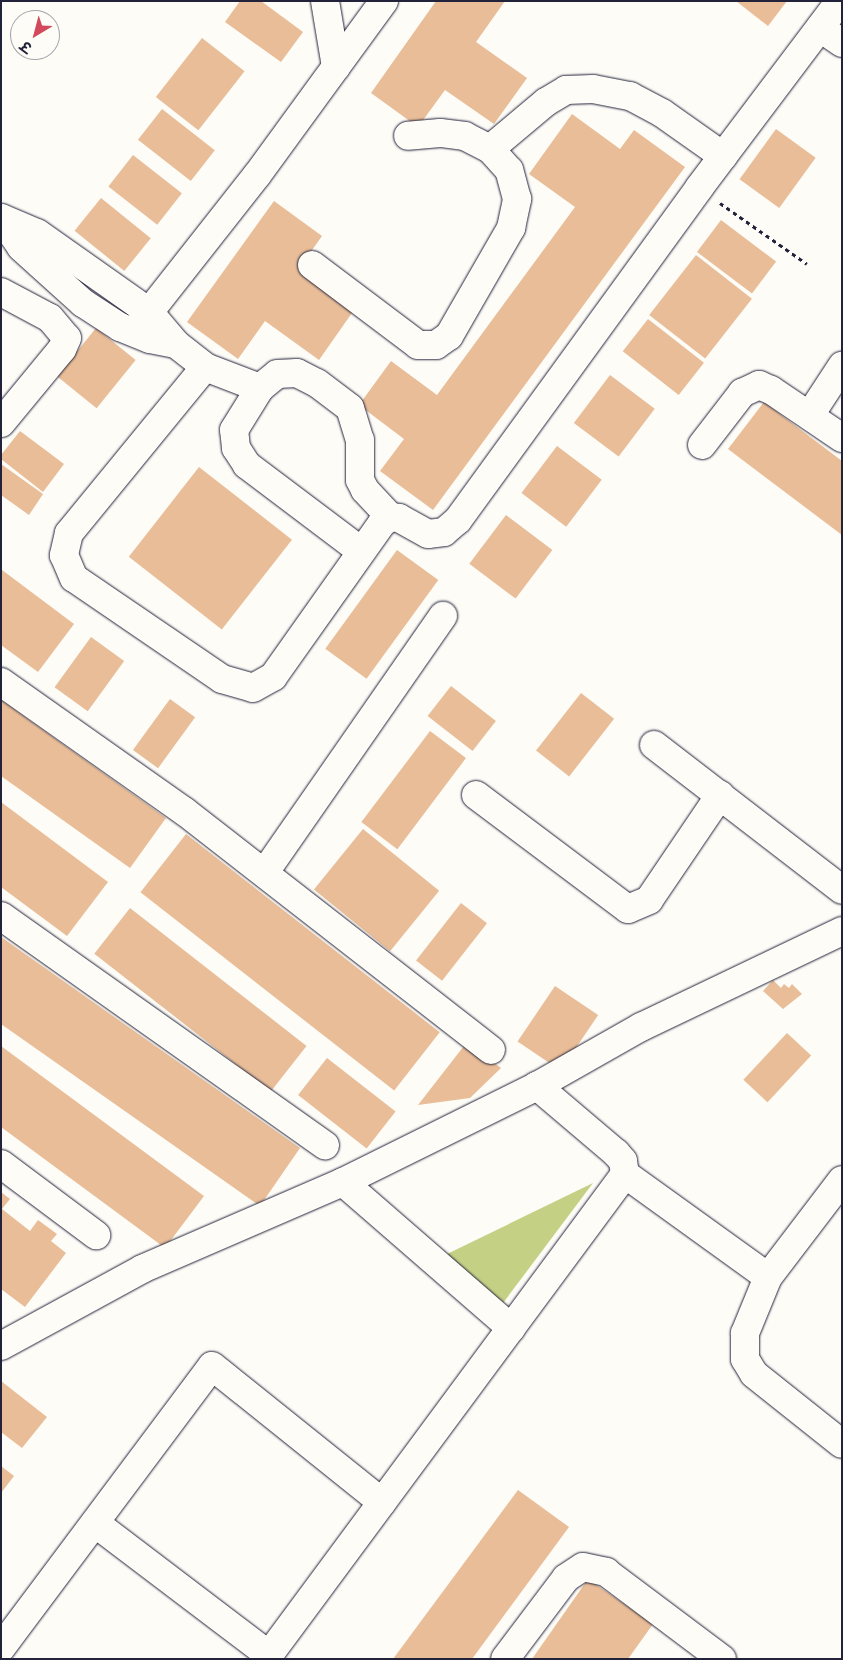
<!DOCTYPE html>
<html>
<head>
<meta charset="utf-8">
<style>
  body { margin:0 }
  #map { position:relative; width:843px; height:1660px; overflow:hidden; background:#fdfcf7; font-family:"Architects Daughter","Playpen Sans Deva",sans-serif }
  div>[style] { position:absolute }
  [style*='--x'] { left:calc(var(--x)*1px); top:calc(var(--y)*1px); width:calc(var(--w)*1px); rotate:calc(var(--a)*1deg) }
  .green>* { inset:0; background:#c4d185 }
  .building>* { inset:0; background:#e8bd98; transform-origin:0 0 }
  .path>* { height:3px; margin-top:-1.5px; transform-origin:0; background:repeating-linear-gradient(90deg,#22223b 0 4px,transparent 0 8px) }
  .roads { filter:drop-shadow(0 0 1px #22223b) drop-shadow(0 0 1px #22223b) }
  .minor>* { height:28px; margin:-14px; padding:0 14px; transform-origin:14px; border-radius:14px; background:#fdfcf7 }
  span { translate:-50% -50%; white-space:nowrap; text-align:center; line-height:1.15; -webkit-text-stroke:4px #fdfcf7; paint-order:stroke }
  .frame { position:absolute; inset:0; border:2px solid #22223b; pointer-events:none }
  .north { position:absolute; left:10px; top:10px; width:50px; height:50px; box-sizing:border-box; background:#fdfcf7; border:1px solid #a5a5ac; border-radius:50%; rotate:217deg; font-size:14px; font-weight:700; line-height:20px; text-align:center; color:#22223b }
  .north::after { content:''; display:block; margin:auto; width:18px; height:22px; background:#d1495b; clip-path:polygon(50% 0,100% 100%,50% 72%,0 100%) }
</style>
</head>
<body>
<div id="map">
  <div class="green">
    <div style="clip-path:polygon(593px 1183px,503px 1303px,445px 1255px)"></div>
  </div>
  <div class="building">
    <div style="clip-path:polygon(240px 1px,261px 1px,303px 32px,281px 62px,225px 22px)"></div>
    <div style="clip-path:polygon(436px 1px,505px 1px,476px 42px,527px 78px,494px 124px,445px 90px,418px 127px,371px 93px)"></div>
    <div style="clip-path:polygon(736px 1px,787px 1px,768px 26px)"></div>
    <div style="left:202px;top:38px;width:54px;height:75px;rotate:38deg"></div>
    <div style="left:162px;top:109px;width:67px;height:39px;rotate:38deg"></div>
    <div style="clip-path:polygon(572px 114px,620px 149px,634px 130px,685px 167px,433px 510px,380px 471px,404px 439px,359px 405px,391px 361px,437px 395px,575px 207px,529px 174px)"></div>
    <div style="left:776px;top:129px;width:49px;height:62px;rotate:36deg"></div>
    <div style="left:133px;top:155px;width:62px;height:40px;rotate:38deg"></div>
    <div style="left:101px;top:198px;width:64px;height:42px;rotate:39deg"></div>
    <div style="clip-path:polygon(274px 201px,322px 236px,298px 270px,354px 310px,319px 360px,265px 321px,238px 359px,187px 322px)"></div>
    <div style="left:721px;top:220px;width:69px;height:40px;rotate:37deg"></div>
    <div style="left:696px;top:255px;width:71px;height:76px;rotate:38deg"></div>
    <div style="left:648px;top:319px;width:71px;height:41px;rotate:38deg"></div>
    <div style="left:96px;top:328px;width:51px;height:62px;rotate:39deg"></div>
    <div style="left:610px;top:375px;width:56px;height:60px;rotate:37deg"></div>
    <div style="clip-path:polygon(764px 402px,842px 461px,842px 535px,728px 449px)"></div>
    <div style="clip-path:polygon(20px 431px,64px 464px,43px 492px,1px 459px,1px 455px)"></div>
    <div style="left:557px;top:446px;width:56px;height:59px;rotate:37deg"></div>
    <div style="clip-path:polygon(1px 464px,43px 494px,29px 515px,1px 495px)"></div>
    <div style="left:199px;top:467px;width:118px;height:114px;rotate:38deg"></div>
    <div style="left:506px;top:515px;width:58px;height:61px;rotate:37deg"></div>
    <div style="left:397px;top:550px;width:51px;height:122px;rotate:36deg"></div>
    <div style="clip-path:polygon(2px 570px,74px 624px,38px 672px,1px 645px)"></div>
    <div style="left:91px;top:637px;width:41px;height:62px;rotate:36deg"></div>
    <div style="left:451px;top:686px;width:57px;height:38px;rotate:38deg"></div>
    <div style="left:581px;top:693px;width:42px;height:73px;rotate:38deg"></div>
    <div style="left:170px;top:699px;width:31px;height:63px;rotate:36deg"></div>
    <div style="clip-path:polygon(1px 700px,166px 818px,130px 868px,1px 776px)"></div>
    <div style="left:430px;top:731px;width:45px;height:114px;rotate:37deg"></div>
    <div style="clip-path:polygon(1px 802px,108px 882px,67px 936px,1px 887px)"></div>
    <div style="left:363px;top:829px;width:98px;height:78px;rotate:39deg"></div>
    <div style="left:186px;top:834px;width:322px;height:74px;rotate:38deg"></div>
    <div style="left:461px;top:903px;width:33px;height:73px;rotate:38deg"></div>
    <div style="left:130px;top:908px;width:224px;height:58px;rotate:38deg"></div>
    <div style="clip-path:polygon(1px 937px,300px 1148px,260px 1206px,1px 1024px)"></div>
    <div style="clip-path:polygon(773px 980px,781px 988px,784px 984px,789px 988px,792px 984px,802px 994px,783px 1009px,763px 991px)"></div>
    <div style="left:555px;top:986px;width:52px;height:67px;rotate:34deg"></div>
    <div style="left:787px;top:1033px;width:33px;height:64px;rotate:43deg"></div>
    <div style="clip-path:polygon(467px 1042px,501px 1068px,470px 1098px,418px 1105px)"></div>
    <div style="clip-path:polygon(1px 1046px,204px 1196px,165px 1248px,1px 1127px)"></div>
    <div style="left:327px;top:1058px;width:87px;height:47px;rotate:38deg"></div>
    <div style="clip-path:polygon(1px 1192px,10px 1199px,2px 1209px,30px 1231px,38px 1220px,57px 1234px,51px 1241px,66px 1253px,25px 1307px,1px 1289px)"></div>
    <div style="clip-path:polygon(1px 1381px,47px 1417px,22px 1448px,1px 1432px)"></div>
    <div style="clip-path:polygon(1px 1466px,14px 1476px,1px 1493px)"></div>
    <div style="clip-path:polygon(518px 1490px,569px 1527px,472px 1659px,393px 1659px)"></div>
    <div style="clip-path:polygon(588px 1579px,653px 1624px,628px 1659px,532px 1659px)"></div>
  </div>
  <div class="path">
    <div style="--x:720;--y:203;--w:106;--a:35"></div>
  </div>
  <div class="roads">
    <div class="minor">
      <div style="--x:325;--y:1;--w:67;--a:80.5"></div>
      <div style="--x:384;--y:1;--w:215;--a:126.1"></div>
      <div style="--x:257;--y:175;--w:174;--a:128.2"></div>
      <div style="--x:149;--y:312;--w:42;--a:49.8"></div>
      <div style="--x:176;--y:344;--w:37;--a:38"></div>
      <div style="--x:205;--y:367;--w:215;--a:129.3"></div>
      <div style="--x:69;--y:533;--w:23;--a:103"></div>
      <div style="--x:64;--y:555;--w:25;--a:67"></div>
      <div style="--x:74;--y:578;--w:179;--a:34.3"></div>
      <div style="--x:222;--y:679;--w:32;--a:16"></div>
      <div style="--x:253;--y:688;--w:23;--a:-29"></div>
      <div style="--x:273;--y:677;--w:189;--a:-54.7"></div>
      <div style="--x:382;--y:523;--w:10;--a:-37"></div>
      <div style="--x:390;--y:517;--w:9;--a:6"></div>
      <div style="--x:399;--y:518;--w:33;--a:29"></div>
      <div style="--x:428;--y:534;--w:16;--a:-7"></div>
      <div style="--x:444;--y:532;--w:18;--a:-41"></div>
      <div style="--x:458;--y:520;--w:410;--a:-54"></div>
      <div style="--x:699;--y:188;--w:234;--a:-53"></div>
      <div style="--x:820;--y:28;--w:27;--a:34"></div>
      <div style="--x:490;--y:149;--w:73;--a:-40"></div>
      <div style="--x:546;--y:102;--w:23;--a:-31"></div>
      <div style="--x:566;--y:90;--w:27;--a:-2"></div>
      <div style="--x:593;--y:89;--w:38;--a:11"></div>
      <div style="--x:630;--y:96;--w:36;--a:28"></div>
      <div style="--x:662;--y:113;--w:75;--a:35.2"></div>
      <div style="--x:1;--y:218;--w:35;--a:55"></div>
      <div style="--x:21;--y:247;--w:84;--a:42.1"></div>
      <div style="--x:83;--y:303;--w:44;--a:33"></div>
      <div style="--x:120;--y:327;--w:32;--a:22"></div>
      <div style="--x:150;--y:339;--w:26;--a:11"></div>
      <div style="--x:1;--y:218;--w:39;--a:23"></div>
      <div style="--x:37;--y:233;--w:137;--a:35.2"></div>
      <div style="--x:149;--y:312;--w:19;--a:126"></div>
      <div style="--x:312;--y:265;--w:133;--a:37"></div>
      <div style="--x:418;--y:345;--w:18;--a:0"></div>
      <div style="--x:436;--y:345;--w:16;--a:-35"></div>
      <div style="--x:449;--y:336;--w:125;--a:-60.1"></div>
      <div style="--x:511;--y:228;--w:30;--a:-78"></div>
      <div style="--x:517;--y:199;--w:30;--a:-105"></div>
      <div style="--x:509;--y:170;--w:28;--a:-132"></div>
      <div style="--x:490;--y:149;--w:28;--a:-153"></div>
      <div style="--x:465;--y:136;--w:25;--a:-173"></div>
      <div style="--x:440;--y:133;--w:32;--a:175"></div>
      <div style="--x:1;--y:292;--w:55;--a:28"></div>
      <div style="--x:50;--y:318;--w:26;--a:50"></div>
      <div style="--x:67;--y:338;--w:12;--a:114"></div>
      <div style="--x:62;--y:349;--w:96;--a:129.5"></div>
      <div style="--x:205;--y:367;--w:59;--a:20.9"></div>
      <div style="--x:810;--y:415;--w:59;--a:-56.9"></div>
      <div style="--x:702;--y:445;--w:66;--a:-52.4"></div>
      <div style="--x:742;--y:393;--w:19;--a:-25"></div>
      <div style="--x:759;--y:385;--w:13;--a:23"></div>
      <div style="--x:771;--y:390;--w:86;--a:34.1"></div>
      <div style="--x:361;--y:551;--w:143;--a:-143"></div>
      <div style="--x:247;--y:465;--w:20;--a:-123"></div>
      <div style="--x:236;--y:448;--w:18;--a:-96"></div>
      <div style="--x:234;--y:430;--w:49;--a:-58.2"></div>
      <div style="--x:260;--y:388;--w:22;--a:-39"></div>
      <div style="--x:277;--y:374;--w:20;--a:-3"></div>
      <div style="--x:297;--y:373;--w:22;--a:27"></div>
      <div style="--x:317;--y:383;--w:41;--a:37.1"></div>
      <div style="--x:350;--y:408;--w:34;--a:73"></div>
      <div style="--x:360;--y:440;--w:40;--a:90"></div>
      <div style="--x:360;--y:480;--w:11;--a:63"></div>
      <div style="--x:365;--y:490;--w:37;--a:47"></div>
      <div style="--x:1;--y:682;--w:224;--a:35.2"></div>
      <div style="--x:184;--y:811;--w:389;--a:37.9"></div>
      <div style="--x:654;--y:745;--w:237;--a:37.6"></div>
      <div style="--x:476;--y:795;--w:190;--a:36.9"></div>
      <div style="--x:628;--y:909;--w:23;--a:-23"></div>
      <div style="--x:649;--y:900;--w:127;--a:-55.9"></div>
      <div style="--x:265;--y:872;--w:312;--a:-55.2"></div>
      <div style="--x:1;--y:916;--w:397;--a:35.3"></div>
      <div style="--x:1;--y:1164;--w:119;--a:36.8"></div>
      <div style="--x:625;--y:1174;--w:176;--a:35.8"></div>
      <div style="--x:842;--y:1180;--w:122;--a:127.3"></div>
      <div style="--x:768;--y:1277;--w:61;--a:112.3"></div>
      <div style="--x:745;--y:1333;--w:26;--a:90"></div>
      <div style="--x:745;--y:1359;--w:17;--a:59"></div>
      <div style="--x:754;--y:1374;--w:112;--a:38.5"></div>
      <div style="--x:343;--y:1182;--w:223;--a:41"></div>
      <div style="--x:1;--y:1346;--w:161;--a:-28.6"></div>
      <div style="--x:142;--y:1269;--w:219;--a:-23.4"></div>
      <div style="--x:343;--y:1182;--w:216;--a:-26.3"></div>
      <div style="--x:537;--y:1086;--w:120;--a:-29.6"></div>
      <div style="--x:641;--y:1027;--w:223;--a:-25.5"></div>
      <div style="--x:95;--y:1523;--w:218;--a:37.2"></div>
      <div style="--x:1;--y:1648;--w:352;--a:-53.2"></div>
      <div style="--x:212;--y:1366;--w:218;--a:38.7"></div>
      <div style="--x:266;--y:1659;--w:603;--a:-53.49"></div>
      <div style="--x:625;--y:1174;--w:13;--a:-99"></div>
      <div style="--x:623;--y:1161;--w:11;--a:-131"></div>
      <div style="--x:616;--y:1153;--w:104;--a:-139.7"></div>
      <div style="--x:505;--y:1659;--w:101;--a:-53"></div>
      <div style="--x:566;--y:1578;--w:20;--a:-33"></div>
      <div style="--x:583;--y:1567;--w:24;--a:12"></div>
      <div style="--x:606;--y:1572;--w:145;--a:36.9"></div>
    </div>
  </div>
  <div class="frame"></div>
  <div class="north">उ</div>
</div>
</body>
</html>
